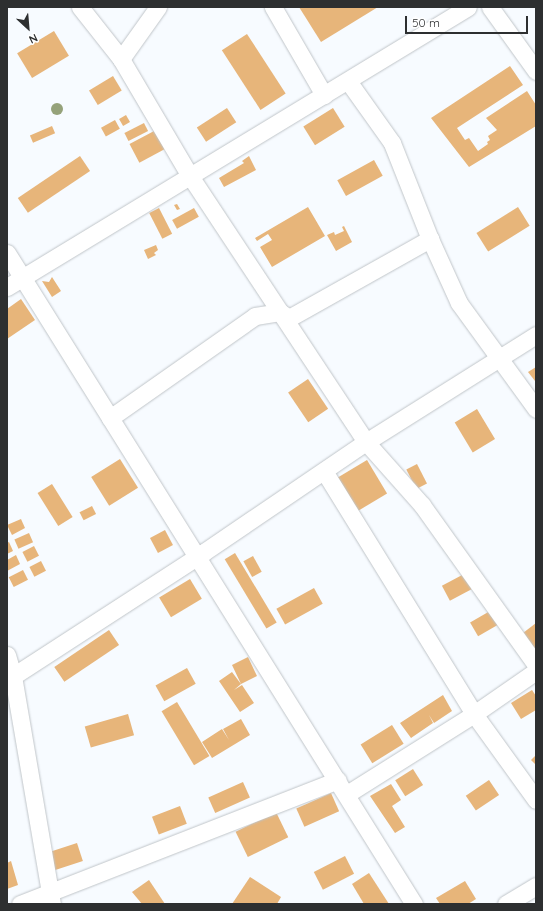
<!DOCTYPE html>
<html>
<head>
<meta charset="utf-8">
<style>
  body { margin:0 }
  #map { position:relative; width:543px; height:911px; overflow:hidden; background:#f7fbff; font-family:Quicksand,sans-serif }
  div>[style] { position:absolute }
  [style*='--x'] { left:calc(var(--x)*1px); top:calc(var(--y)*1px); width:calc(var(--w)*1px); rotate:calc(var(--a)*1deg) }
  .building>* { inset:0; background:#e7b57a; transform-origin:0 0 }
  .roads { filter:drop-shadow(0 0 1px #c0c5c9) drop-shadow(0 0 1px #c0c5c9) }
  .minor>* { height:17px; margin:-8.5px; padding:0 8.5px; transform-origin:8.5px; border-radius:8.5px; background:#fff }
  .trees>* { width:12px; height:12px; margin:-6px; border-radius:50%; background:#95a27a }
  span { translate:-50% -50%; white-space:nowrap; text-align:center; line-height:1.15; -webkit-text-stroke:3.5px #fff; paint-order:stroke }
  .frame { position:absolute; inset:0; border:8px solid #2d2f30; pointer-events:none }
  .north { position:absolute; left:8px; top:8px; width:40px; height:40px; -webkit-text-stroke:3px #fff; paint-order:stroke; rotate:154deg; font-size:11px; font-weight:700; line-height:16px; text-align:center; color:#2d2f30 }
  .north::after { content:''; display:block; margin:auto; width:14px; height:18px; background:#2d2f30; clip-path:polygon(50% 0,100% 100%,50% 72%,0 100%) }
  .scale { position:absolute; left:405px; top:16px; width:123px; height:18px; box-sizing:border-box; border:2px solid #2d2f30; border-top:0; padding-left:5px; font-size:12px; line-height:14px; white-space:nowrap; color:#2d2f30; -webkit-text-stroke:3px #fff; paint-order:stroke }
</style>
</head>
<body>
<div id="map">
  <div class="building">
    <div style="clip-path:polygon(299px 7px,378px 7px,321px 42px)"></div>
    <div style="left:54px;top:31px;width:29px;height:43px;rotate:59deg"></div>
    <div style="left:247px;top:34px;width:71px;height:30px;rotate:57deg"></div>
    <div style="clip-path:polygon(510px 66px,523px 85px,457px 128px,465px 140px,469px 138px,478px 151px,488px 144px,487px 142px,490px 140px,488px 136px,497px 130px,486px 118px,527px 91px,536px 105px,536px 126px,469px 167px,431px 118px)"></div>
    <div style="left:113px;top:76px;width:17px;height:28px;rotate:59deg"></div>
    <div style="left:227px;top:108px;width:17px;height:36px;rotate:57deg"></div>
    <div style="left:333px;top:108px;width:22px;height:35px;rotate:58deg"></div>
    <div style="left:126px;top:115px;width:8px;height:8px;rotate:60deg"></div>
    <div style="left:115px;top:120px;width:10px;height:16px;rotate:61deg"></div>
    <div style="left:144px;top:123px;width:9px;height:22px;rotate:63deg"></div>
    <div style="left:52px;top:126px;width:8px;height:24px;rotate:67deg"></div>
    <div style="left:156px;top:130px;width:21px;height:30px;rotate:62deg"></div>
    <div style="left:80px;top:156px;width:18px;height:75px;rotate:56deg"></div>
    <div style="clip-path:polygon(249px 156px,256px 170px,224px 187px,219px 178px,244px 163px,242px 161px)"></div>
    <div style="left:374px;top:160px;width:18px;height:42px;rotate:61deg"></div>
    <div style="clip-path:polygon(177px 204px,180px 209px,177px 210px,174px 205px)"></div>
    <div style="clip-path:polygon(308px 207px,325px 236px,272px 267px,260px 247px,272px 240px,268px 234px,257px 241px,255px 238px)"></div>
    <div style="left:518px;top:207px;width:22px;height:49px;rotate:58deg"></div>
    <div style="left:159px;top:208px;width:29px;height:11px;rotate:63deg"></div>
    <div style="left:194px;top:208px;width:10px;height:25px;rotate:61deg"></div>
    <div style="clip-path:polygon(344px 226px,352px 242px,336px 251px,327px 235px,334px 232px,335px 235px,344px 231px,342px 227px)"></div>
    <div style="clip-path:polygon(156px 245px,158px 250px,154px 253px,156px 255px,148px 259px,144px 250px)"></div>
    <div style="clip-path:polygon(52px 277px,61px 291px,52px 297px,42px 281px,49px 282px)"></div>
    <div style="clip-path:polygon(21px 299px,35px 320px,7px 339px,7px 309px)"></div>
    <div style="clip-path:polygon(536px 367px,536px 381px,535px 381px,528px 372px)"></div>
    <div style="left:308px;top:379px;width:36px;height:24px;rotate:56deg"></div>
    <div style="left:477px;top:409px;width:35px;height:26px;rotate:59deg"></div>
    <div style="left:120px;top:459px;width:34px;height:34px;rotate:58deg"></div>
    <div style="left:367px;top:460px;width:39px;height:36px;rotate:59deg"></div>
    <div style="left:417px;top:464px;width:22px;height:12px;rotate:63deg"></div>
    <div style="left:52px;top:484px;width:39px;height:17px;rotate:58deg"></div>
    <div style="left:92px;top:506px;width:9px;height:14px;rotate:63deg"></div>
    <div style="clip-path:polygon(21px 519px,25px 528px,12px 535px,7px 525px)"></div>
    <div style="left:165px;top:530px;width:17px;height:17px;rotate:62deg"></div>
    <div style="left:29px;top:533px;width:10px;height:16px;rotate:66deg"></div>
    <div style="clip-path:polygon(9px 542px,13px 551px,7px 554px,7px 543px)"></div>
    <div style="left:34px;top:546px;width:11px;height:13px;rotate:63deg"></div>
    <div style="left:235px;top:553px;width:81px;height:12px;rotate:59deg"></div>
    <div style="clip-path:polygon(16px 555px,20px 564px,7px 571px,7px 560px)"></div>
    <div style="left:253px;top:556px;width:18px;height:11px;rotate:61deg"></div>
    <div style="left:41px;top:561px;width:11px;height:13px;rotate:63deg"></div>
    <div style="left:23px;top:570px;width:11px;height:16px;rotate:63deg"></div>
    <div style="left:464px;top:574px;width:17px;height:25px;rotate:62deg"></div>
    <div style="left:190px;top:579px;width:23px;height:36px;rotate:59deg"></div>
    <div style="left:314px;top:588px;width:18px;height:43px;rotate:61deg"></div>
    <div style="left:490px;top:611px;width:16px;height:23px;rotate:60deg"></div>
    <div style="clip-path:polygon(536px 623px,536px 652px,523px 633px)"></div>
    <div style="left:109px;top:630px;width:18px;height:66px;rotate:56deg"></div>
    <div style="clip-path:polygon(248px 657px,257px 676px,241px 684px,234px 690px,242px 685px,254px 703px,240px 712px,219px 681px,232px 672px,241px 684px,232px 665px)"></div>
    <div style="left:187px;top:668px;width:18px;height:36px;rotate:61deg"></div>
    <div style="clip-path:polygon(532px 690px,536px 696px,536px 710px,521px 719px,511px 703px)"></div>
    <div style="clip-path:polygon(443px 695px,452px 711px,434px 723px,429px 715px,433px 723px,411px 738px,400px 723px)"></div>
    <div style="left:177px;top:702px;width:63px;height:18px;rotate:59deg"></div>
    <div style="left:128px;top:714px;width:22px;height:45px;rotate:74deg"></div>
    <div style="clip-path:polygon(241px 719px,250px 735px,212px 758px,202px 742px,222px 729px,229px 740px,223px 729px)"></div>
    <div style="left:392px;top:725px;width:22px;height:37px;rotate:58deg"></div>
    <div style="clip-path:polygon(536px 755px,536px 765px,531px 760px)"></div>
    <div style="left:413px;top:769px;width:19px;height:21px;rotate:58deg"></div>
    <div style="left:489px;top:780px;width:18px;height:28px;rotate:56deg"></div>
    <div style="left:243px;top:782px;width:17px;height:38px;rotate:66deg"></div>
    <div style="clip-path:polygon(391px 784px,401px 800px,392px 806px,405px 827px,395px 833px,370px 796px)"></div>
    <div style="left:331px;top:793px;width:20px;height:38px;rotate:66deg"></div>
    <div style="left:180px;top:806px;width:19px;height:30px;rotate:69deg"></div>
    <div style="left:276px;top:812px;width:28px;height:45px;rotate:64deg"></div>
    <div style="left:77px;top:843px;width:19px;height:29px;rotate:72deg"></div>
    <div style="left:345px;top:856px;width:20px;height:35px;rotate:63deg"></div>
    <div style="clip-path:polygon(11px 861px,18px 885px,7px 889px,7px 863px)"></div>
    <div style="clip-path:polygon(369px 873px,389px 904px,364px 904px,352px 884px)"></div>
    <div style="clip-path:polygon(250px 877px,281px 897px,277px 904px,232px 904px)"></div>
    <div style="clip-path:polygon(149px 880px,165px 904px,142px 904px,132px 892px)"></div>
    <div style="clip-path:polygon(465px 881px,476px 899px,468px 904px,440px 904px,436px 898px)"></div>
  </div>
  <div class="roads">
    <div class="minor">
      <div style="--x:80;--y:7;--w:66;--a:51.7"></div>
      <div style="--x:121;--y:59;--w:136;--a:59.5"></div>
      <div style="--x:190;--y:176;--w:319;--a:56.5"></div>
      <div style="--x:366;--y:442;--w:84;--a:48.4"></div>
      <div style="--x:422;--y:505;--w:196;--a:54.5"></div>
      <div style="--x:273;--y:7;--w:102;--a:59.9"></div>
      <div style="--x:490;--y:7;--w:79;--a:54.3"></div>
      <div style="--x:121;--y:59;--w:64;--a:-54.6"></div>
      <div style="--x:348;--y:81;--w:76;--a:54.6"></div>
      <div style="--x:392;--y:143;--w:103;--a:68.4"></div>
      <div style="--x:430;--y:239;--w:70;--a:65.6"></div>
      <div style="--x:459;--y:303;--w:131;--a:54"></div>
      <div style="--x:7;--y:253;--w:768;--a:57.99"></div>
      <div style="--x:7;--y:287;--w:539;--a:-31.27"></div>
      <div style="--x:110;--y:418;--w:177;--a:-35.1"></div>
      <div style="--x:255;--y:316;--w:25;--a:-9"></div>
      <div style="--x:280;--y:312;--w:11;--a:34"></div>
      <div style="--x:289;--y:318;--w:162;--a:-29.3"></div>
      <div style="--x:324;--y:471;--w:286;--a:58.3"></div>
      <div style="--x:474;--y:714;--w:106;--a:54.2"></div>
      <div style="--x:7;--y:655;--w:22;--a:74"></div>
      <div style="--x:13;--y:676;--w:231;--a:80.3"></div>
      <div style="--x:7;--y:680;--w:235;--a:-33"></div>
      <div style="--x:204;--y:552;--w:196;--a:-34.2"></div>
      <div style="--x:366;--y:442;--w:201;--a:-32.2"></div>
      <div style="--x:347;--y:794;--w:150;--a:-32.2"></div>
      <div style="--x:474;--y:714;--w:75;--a:-34.7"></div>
      <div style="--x:20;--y:904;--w:341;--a:-21.3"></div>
      <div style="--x:506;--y:904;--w:35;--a:-31"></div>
    </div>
  </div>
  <div class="trees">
    <div style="left:57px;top:109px"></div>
  </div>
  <div class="frame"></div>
  <div class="north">N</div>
  <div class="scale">50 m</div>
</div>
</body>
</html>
